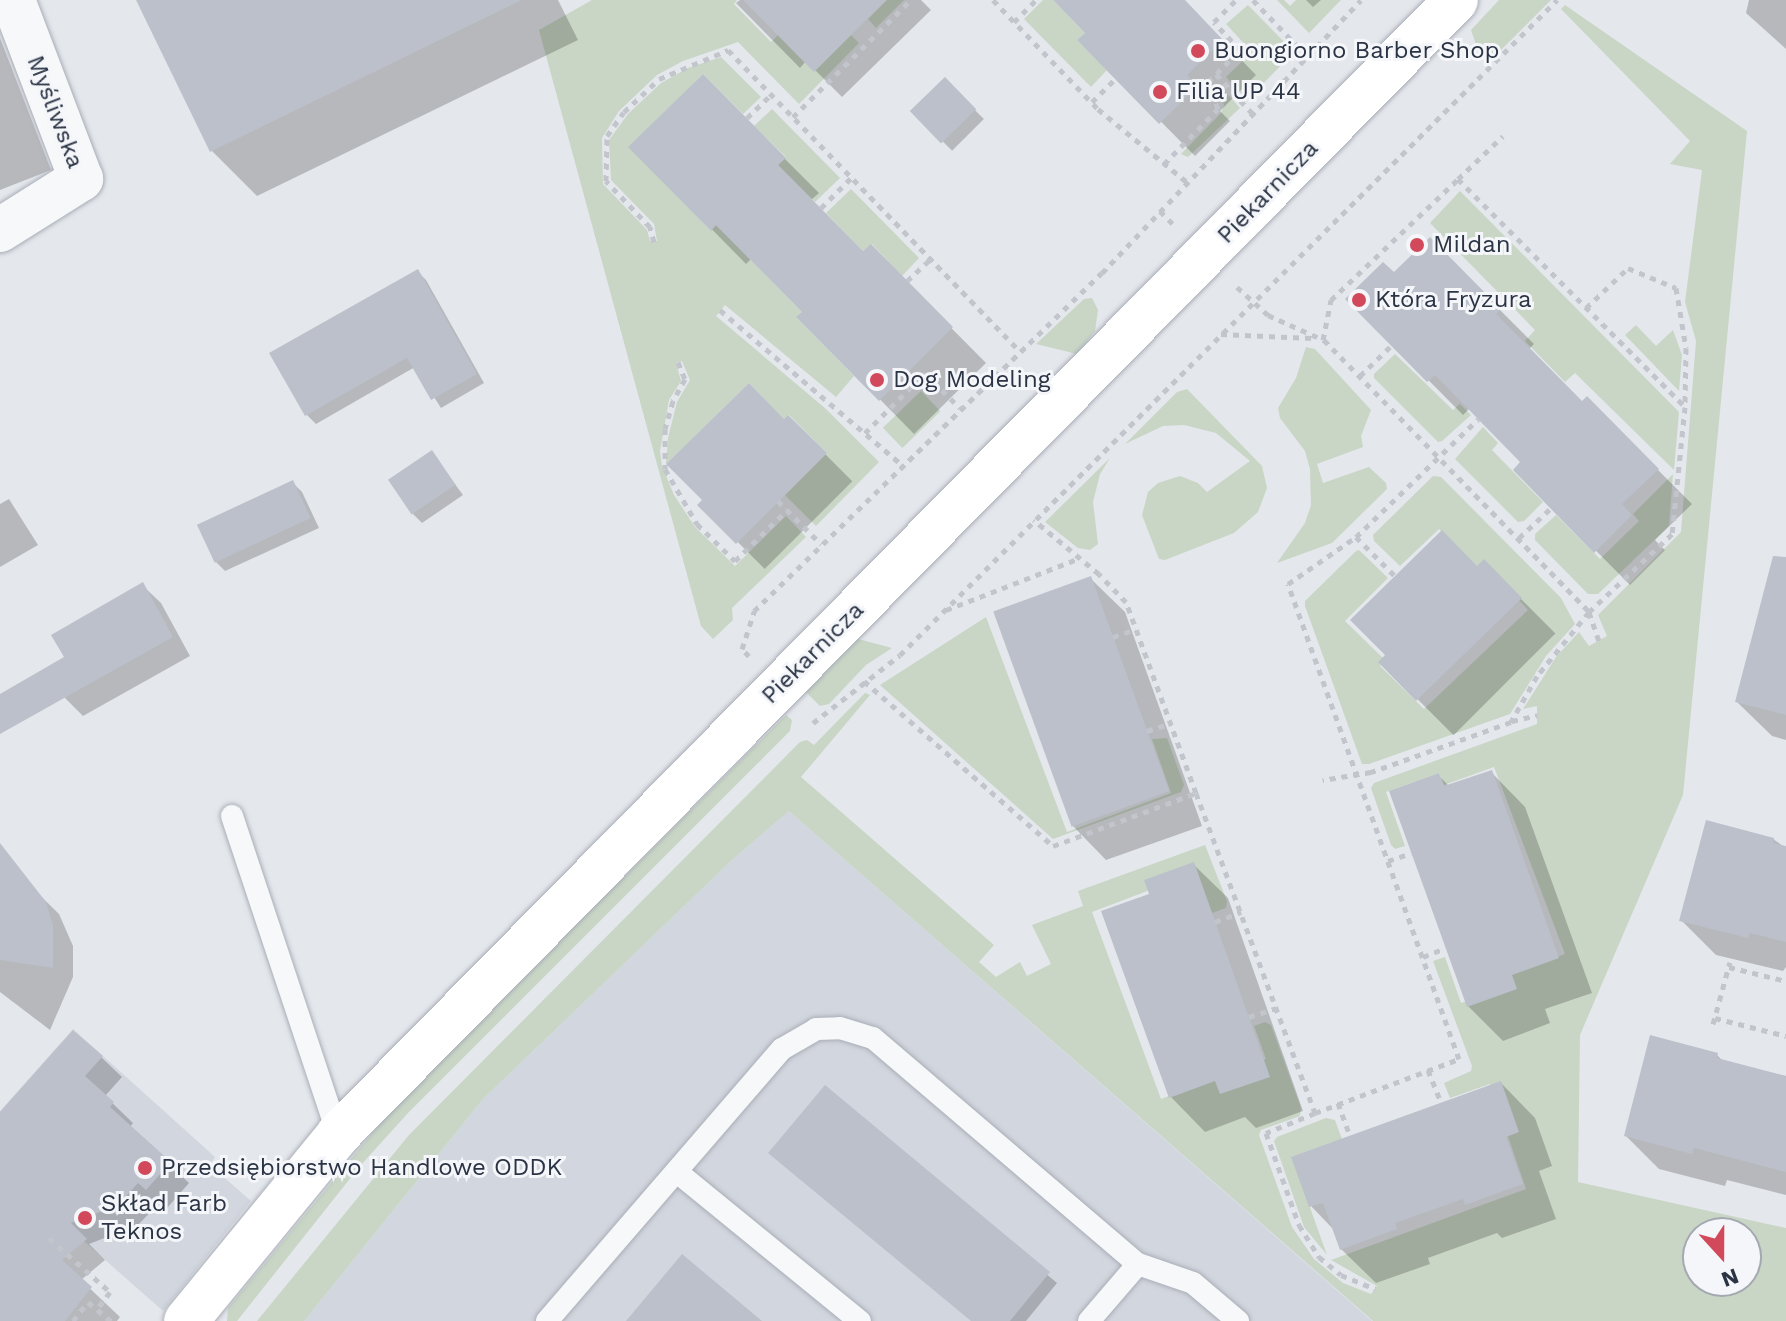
<!DOCTYPE html>
<html>
<head>
<meta charset="utf-8">
<style>
  body { margin:0 }
  #map { position:relative; width:1786px; height:1321px; overflow:hidden; background:#e4e7ec; font-family:"Work Sans",sans-serif }
  div>[style] { position:absolute }
  [style*='--x'] { left:calc(var(--x)*1px); top:calc(var(--y)*1px); width:calc(var(--w)*1px); rotate:calc(var(--a)*1deg) }
  .built>* { inset:0; background:#d2d6de }
  .green>* { inset:0; background:#c9d6c5; transform-origin:0 0 }
  .shadow>* { inset:0; background:#0003; transform-origin:0 0 }
  .building>* { inset:0; background:#bbc0ca; transform-origin:0 0 }
  .path>* { height:5px; margin-top:-2.5px; transform-origin:0; background:repeating-linear-gradient(90deg,#c2c5cb 0 6px,transparent 0 12px) }
  .roads { filter:drop-shadow(0 0 2px #a9aeb7) drop-shadow(0 0 2px #a9aeb7) }
  .lane>* { height:22px; margin:-11px; padding:0 11px; transform-origin:11px; border-radius:11px; background:#f7f8fa }
  .street>* { height:44px; margin:-22px; padding:0 22px; transform-origin:22px; border-radius:22px; background:#f7f8fa }
  .secondary>* { height:44px; margin:-22px; padding:0 22px; transform-origin:22px; border-radius:22px; background:#fff }
  .dots>* { width:22px; height:22px; translate:-50% -50%; box-sizing:border-box; border:4px solid #f4f6f9; border-radius:50% }
  span { translate:-50% -50%; white-space:nowrap; text-align:center; line-height:1.15; -webkit-text-stroke:6px #f4f6f9; paint-order:stroke }
  .poi-label { font-size:24px; color:#2b3445 }
  .left { translate:0 -50%; text-align:left }
  .street-label { font-size:24px; color:#2b3445 }
  .north { position:absolute; left:1682px; top:1217px; width:80px; height:80px; box-sizing:border-box; background:#f4f6f9; border:2px solid #a4a8b1; border-radius:50%; rotate:159deg; font-size:22px; font-weight:700; line-height:32px; text-align:center; color:#2b3445 }
  .north::after { content:''; display:block; margin:auto; width:28px; height:36px; background:#d1495b; clip-path:polygon(50% 0,100% 100%,50% 72%,0 100%) }
</style>
</head>
<body>
<div id="map">
  <div class="built">
    <div style="clip-path:polygon(789px 811px,1372px 1321px,304px 1321px,483px 1099px,732px 860px)"></div>
    <div style="clip-path:polygon(73px 1029px,215px 1157px,210px 1165px,251px 1201px,163px 1311px,0 1167px,0 1111px)"></div>
  </div>
  <div class="green">
    <div style="clip-path:polygon(592px 0,737px 0,734px 4px,771px 42px,778px 35px,814px 71px,851px 35px,859px 43px,799px 104px,738px 42px,683px 61px,657px 75px,619px 111px,602px 138px,603px 184px,647px 230px,650px 241px,657px 241px,654px 224px,611px 180px,609px 140px,628px 114px,661px 83px,688px 68px,721px 57px,761px 97px,743px 114px,703px 74px,629px 147px,710px 230px,716px 225px,802px 312px,797px 318px,854px 376px,836px 397px,725px 305px,716px 316px,826px 409px,879px 462px,816px 526px,785px 495px,827px 453px,789px 415px,784px 419px,749px 383px,666px 464px,668px 438px,677px 402px,690px 380px,682px 361px,676px 363px,681px 381px,669px 400px,660px 451px,662px 466px,674px 495px,695px 527px,735px 566px,786px 516px,806px 537px,732px 608px,733px 620px,713px 639px,701px 626px,539px 30px)"></div>
    <div style="clip-path:polygon(887px 0,904px 0,876px 28px,868px 19px)"></div>
    <div style="clip-path:polygon(1043px 0,1053px 0,1085px 33px,1077px 40px,1107px 70px,1091px 87px,1024px 19px)"></div>
    <div style="clip-path:polygon(1277px 0,1284px 0,1290px 6px,1296px 0,1341px 0,1309px 33px)"></div>
    <div style="clip-path:polygon(1499px 0,1551px 0,1494px 57px,1478px 50px,1471px 30px)"></div>
    <div style="clip-path:polygon(1248px 5px,1294px 52px,1247px 100px,1226px 77px,1252px 52px,1226px 24px)"></div>
    <div style="clip-path:polygon(evenodd,1565px 5px,1747px 131px,1683px 795px,1580px 1035px,1578px 1182px,1786px 1228px,1786px 1321px,1373px 1321px,789px 811px,732px 860px,483px 1099px,304px 1321px,257px 1321px,409px 1135px,800px 742px,807px 740px,814px 745px,865px 693px,870px 695px,801px 777px,994px 945px,979px 962px,996px 977px,1020px 962px,1027px 976px,1051px 964px,1032px 925px,1083px 906px,1078px 891px,1205px 845px,1227px 901px,1226px 908px,1212px 913px,1197px 872px,1092px 912px,1161px 1099px,1266px 1059px,1254px 1026px,1265px 1022px,1271px 1025px,1301px 1108px,1300px 1116px,1261px 1130px,1259px 1135px,1292px 1227px,1314px 1259px,1343px 1283px,1371px 1294px,1377px 1286px,1331px 1260px,1526px 1189px,1490px 1084px,1450px 1098px,1444px 1083px,1471px 1071px,1472px 1066px,1433px 961px,1445px 957px,1461px 1003px,1513px 984px,1510px 974px,1565px 954px,1494px 767px,1444px 785px,1439px 773px,1386px 792px,1405px 846px,1395px 849px,1391px 845px,1371px 788px,1374px 783px,1537px 724px,1537px 706px,1523px 709px,1556px 657px,1579px 632px,1589px 646px,1607px 636px,1598px 615px,1681px 532px,1696px 341px,1685px 302px,1702px 170px,1670px 164px,1690px 141px,1561px 9px,1565px 5px,1698px 1233px,1746px 1233px,1746px 1281px,1698px 1281px,1698px 1233px)"></div>
    <div style="clip-path:polygon(1218px 84px,1240px 108px,1188px 157px,1181px 154px,1221px 113px,1224px 105px)"></div>
    <div style="clip-path:polygon(772px 109px,840px 178px,815px 202px,778px 165px,786px 157px,754px 126px)"></div>
    <div style="clip-path:polygon(851px 189px,919px 258px,902px 276px,872px 244px,863px 251px,826px 213px)"></div>
    <div style="clip-path:polygon(1460px 191px,1679px 412px,1674px 470px,1575px 373px,1565px 382px,1525px 341px,1535px 330px,1430px 223px)"></div>
    <div style="clip-path:polygon(1092px 298px,1098px 310px,1095px 331px,1077px 354px,1036px 344px,1084px 299px)"></div>
    <div style="clip-path:polygon(1636px 325px,1656px 346px,1673px 330px,1682px 355px,1679px 391px,1625px 335px)"></div>
    <div style="clip-path:polygon(1306px 347px,1315px 349px,1371px 410px,1361px 436px,1363px 447px,1317px 464px,1323px 483px,1369px 467px,1386px 483px,1387px 489px,1332px 543px,1277px 563px,1305px 523px,1311px 505px,1310px 469px,1305px 451px,1280px 418px,1278px 408px,1296px 378px)"></div>
    <div style="clip-path:polygon(1395px 354px,1453px 410px,1460px 404px,1471px 415px,1442px 441px,1438px 442px,1374px 378px,1374px 374px)"></div>
    <div style="clip-path:polygon(1187px 389px,1262px 466px,1267px 488px,1258px 512px,1234px 533px,1165px 560px,1159px 559px,1142px 515px,1148px 492px,1158px 483px,1180px 476px,1198px 483px,1207px 492px,1250px 461px,1216px 433px,1184px 425px,1163px 426px,1125px 444px,1177px 392px)"></div>
    <div style="left:921px;top:391px;width:28px;height:53px;rotate:46deg"></div>
    <div style="clip-path:polygon(1483px 427px,1498px 443px,1492px 450px,1543px 502px,1524px 521px,1518px 522px,1455px 459px)"></div>
    <div style="clip-path:polygon(1110px 458px,1100px 474px,1093px 502px,1098px 544px,1090px 550px,1078px 548px,1045px 522px)"></div>
    <div style="clip-path:polygon(1673px 474px,1669px 526px,1598px 594px,1588px 594px,1535px 540px,1535px 534px,1556px 515px,1600px 559px,1639px 521px,1633px 514px)"></div>
    <div style="clip-path:polygon(1433px 476px,1441px 477px,1561px 598px,1575px 624px,1546px 656px,1510px 714px,1369px 764px,1362px 764px,1305px 606px,1305px 601px,1356px 551px,1359px 550px,1388px 578px,1345px 621px,1385px 660px,1380px 666px,1424px 709px,1528px 610px,1485px 564px,1478px 570px,1439px 529px,1400px 566px,1374px 541px,1373px 535px)"></div>
    <div style="clip-path:polygon(986px 617px,1067px 832px,1171px 793px,1152px 739px,1167px 738px,1184px 785px,1181px 792px,1053px 839px,880px 685px)"></div>
    <div style="clip-path:polygon(858px 639px,892px 648px,866px 665px,829px 704px,820px 706px,806px 692px)"></div>
    <div style="clip-path:polygon(786px 715px,792px 720px,790px 731px,408px 1113px,360px 1166px,237px 1321px,227px 1321px,228px 1308px,393px 1108px)"></div>
    <div style="clip-path:polygon(1326px 1118px,1335px 1120px,1342px 1139px,1292px 1157px,1327px 1255px,1304px 1227px,1274px 1141px,1277px 1137px)"></div>
  </div>
  <div class="shadow">
    <div style="clip-path:polygon(138px 0,558px 0,578px 40px,257px 196px,212px 151px)"></div>
    <div style="clip-path:polygon(740px 0,921px 0,931px 10px,842px 97px,806px 61px,800px 68px,736px 3px)"></div>
    <div style="clip-path:polygon(1055px 0,1183px 0,1256px 75px,1220px 111px,1230px 121px,1195px 156px,1080px 40px,1088px 33px)"></div>
    <div style="clip-path:polygon(1306px 0,1321px 0,1313px 7px)"></div>
    <div style="clip-path:polygon(1749px 0,1786px 0,1786px 49px,1746px 13px)"></div>
    <div style="clip-path:polygon(0 38px,51px 170px,0 190px)"></div>
    <div style="clip-path:polygon(703px 77px,819px 193px,811px 200px,864px 254px,871px 247px,986px 363px,914px 434px,799px 317px,805px 313px,752px 258px,746px 264px,631px 147px)"></div>
    <div style="left:945px;top:80px;width:55px;height:45px;rotate:45deg"></div>
    <div style="clip-path:polygon(1430px 240px,1534px 344px,1528px 350px,1582px 404px,1587px 399px,1692px 504px,1655px 540px,1665px 550px,1630px 585px,1516px 470px,1523px 463px,1470px 408px,1463px 415px,1348px 299px,1394px 275px)"></div>
    <div style="clip-path:polygon(417px 271px,426px 280px,484px 383px,441px 408px,415px 367px,316px 424px,307px 415px,272px 353px)"></div>
    <div style="left:788px;top:417px;width:91px;height:124px;rotate:45deg"></div>
    <div style="clip-path:polygon(432px 453px,463px 495px,422px 523px,413px 514px)"></div>
    <div style="clip-path:polygon(293px 483px,302px 492px,319px 528px,225px 571px,216px 562px)"></div>
    <div style="clip-path:polygon(9px 499px,38px 545px,0 567px,0 504px)"></div>
    <div style="left:1484px;top:562px;width:101px;height:144px;rotate:45deg"></div>
    <div style="clip-path:polygon(1090px 578px,1125px 612px,1202px 826px,1106px 860px,1072px 825px)"></div>
    <div style="clip-path:polygon(142px 585px,161px 603px,190px 656px,83px 716px,65px 698px,67px 658px)"></div>
    <div style="clip-path:polygon(1786px 610px,1786px 740px,1772px 736px,1737px 702px)"></div>
    <div style="clip-path:polygon(1491px 772px,1525px 807px,1592px 993px,1545px 1009px,1550px 1023px,1503px 1041px,1468px 1006px,1439px 776px,1450px 787px)"></div>
    <div style="clip-path:polygon(1773px 839px,1786px 848px,1786px 967px,1783px 971px,1716px 955px,1681px 920px)"></div>
    <div style="clip-path:polygon(8px 864px,59px 914px,73px 946px,73px 977px,50px 1030px,0 992px,0 873px)"></div>
    <div style="clip-path:polygon(1193px 864px,1228px 898px,1303px 1111px,1256px 1128px,1245px 1117px,1205px 1132px,1171px 1097px,1151px 895px)"></div>
    <div style="clip-path:polygon(1717px 1055px,1724px 1062px,1786px 1076px,1786px 1195px,1727px 1180px,1725px 1186px,1659px 1169px,1626px 1136px)"></div>
    <div style="clip-path:polygon(101px 1057px,122px 1077px,105px 1096px,133px 1123px,130px 1127px,189px 1183px,167px 1208px,160px 1202px,138px 1225px,89px 1244px,105px 1260px,81px 1280px,120px 1317px,117px 1321px,0 1321px,0 1115px)"></div>
    <div style="clip-path:polygon(1501px 1083px,1535px 1118px,1552px 1166px,1539px 1171px,1556px 1219px,1502px 1238px,1497px 1233px,1428px 1258px,1430px 1264px,1376px 1283px,1341px 1249px,1335px 1231px,1311px 1206px)"></div>
    <div style="clip-path:polygon(826px 1088px,1057px 1283px,1026px 1321px,972px 1321px)"></div>
  </div>
  <div class="building">
    <div style="clip-path:polygon(136px 0,522px 0,210px 152px)"></div>
    <div style="clip-path:polygon(743px 0,886px 0,814px 72px)"></div>
    <div style="clip-path:polygon(1053px 0,1185px 0,1223px 40px,1187px 75px,1198px 86px,1159px 124px,1077px 40px,1085px 33px)"></div>
    <div style="clip-path:polygon(703px 74px,786px 158px,778px 165px,863px 251px,871px 244px,953px 327px,879px 401px,796px 317px,802px 312px,716px 225px,711px 231px,628px 147px)"></div>
    <div style="left:945px;top:77px;width:45px;height:49px;rotate:46deg"></div>
    <div style="clip-path:polygon(1430px 237px,1501px 309px,1496px 314px,1582px 401px,1587px 396px,1659px 469px,1622px 504px,1632px 515px,1594px 553px,1513px 470px,1520px 462px,1478px 419px,1435px 375px,1427px 382px,1345px 299px,1383px 262px,1394px 272px)"></div>
    <div style="clip-path:polygon(418px 269px,477px 374px,431px 400px,407px 358px,305px 416px,269px 353px)"></div>
    <div style="clip-path:polygon(749px 383px,784px 419px,788px 415px,827px 453px,736px 544px,697px 505px,702px 500px,666px 464px)"></div>
    <div style="left:432px;top:450px;width:42px;height:53px;rotate:56deg"></div>
    <div style="left:293px;top:480px;width:42px;height:106px;rotate:65deg"></div>
    <div style="clip-path:polygon(1442px 530px,1477px 566px,1484px 559px,1522px 598px,1416px 701px,1378px 662px,1385px 655px,1350px 620px)"></div>
    <div style="clip-path:polygon(1773px 556px,1786px 557px,1786px 715px,1735px 702px)"></div>
    <div style="left:1091px;top:576px;width:229px;height:104px;rotate:70deg"></div>
    <div style="clip-path:polygon(143px 582px,173px 637px,0 734px,0 694px,64px 657px,51px 635px)"></div>
    <div style="clip-path:polygon(1492px 770px,1559px 958px,1512px 975px,1517px 989px,1467px 1007px,1389px 791px,1439px 773px,1444px 786px)"></div>
    <div style="clip-path:polygon(1706px 820px,1774px 838px,1773px 843px,1786px 846px,1786px 942px,1750px 933px,1748px 938px,1679px 921px)"></div>
    <div style="clip-path:polygon(0 843px,46px 902px,53px 925px,53px 968px,0 960px)"></div>
    <div style="clip-path:polygon(1194px 862px,1270px 1077px,1220px 1094px,1215px 1081px,1169px 1098px,1101px 911px,1149px 894px,1144px 880px)"></div>
    <div style="clip-path:polygon(73px 1030px,103px 1056px,85px 1076px,114px 1102px,110px 1107px,171px 1162px,146px 1190px,138px 1183px,118px 1205px,71px 1223px,87px 1239px,62px 1260px,92px 1287px,65px 1321px,0 1321px,0 1112px)"></div>
    <div style="clip-path:polygon(1650px 1035px,1718px 1053px,1717px 1058px,1786px 1076px,1786px 1172px,1694px 1148px,1692px 1154px,1624px 1136px)"></div>
    <div style="clip-path:polygon(1501px 1081px,1519px 1132px,1506px 1137px,1523px 1184px,1465px 1205px,1463px 1199px,1395px 1223px,1397px 1229px,1340px 1250px,1323px 1203px,1309px 1207px,1291px 1157px)"></div>
    <div style="clip-path:polygon(825px 1085px,1050px 1272px,1010px 1321px,971px 1321px,768px 1153px)"></div>
    <div style="clip-path:polygon(682px 1254px,762px 1321px,626px 1321px)"></div>
  </div>
  <div class="path">
    <div style="--x:993;--y:0;--w:151;--a:46.1"></div>
    <div style="--x:1098;--y:109;--w:115;--a:39.4"></div>
    <div style="--x:1253;--y:0;--w:76;--a:46.1"></div>
    <div style="--x:1014;--y:22;--w:31;--a:-45"></div>
    <div style="--x:1216;--y:74;--w:53;--a:47.3"></div>
    <div style="--x:1092;--y:102;--w:33;--a:-45"></div>
    <div style="--x:793;--y:117;--w:166;--a:-44.8"></div>
    <div style="--x:747;--y:118;--w:33;--a:-44"></div>
    <div style="--x:1164;--y:164;--w:77;--a:-45.5"></div>
    <div style="--x:1218;--y:109;--w:29;--a:-110"></div>
    <div style="--x:1208;--y:82;--w:45;--a:-45"></div>
    <div style="--x:1240;--y:50;--w:38;--a:-133"></div>
    <div style="--x:1214;--y:22;--w:31;--a:-45"></div>
    <div style="--x:1458;--y:179;--w:62;--a:-43.7"></div>
    <div style="--x:821;--y:208;--w:44;--a:-45"></div>
    <div style="--x:1160;--y:211;--w:18;--a:45"></div>
    <div style="--x:654;--y:242;--w:16;--a:-105"></div>
    <div style="--x:650;--y:227;--w:64;--a:-133.7"></div>
    <div style="--x:606;--y:181;--w:45;--a:-88.7"></div>
    <div style="--x:607;--y:136;--w:29;--a:-55"></div>
    <div style="--x:624;--y:112;--w:48;--a:-43.3"></div>
    <div style="--x:659;--y:79;--w:75;--a:-22.8"></div>
    <div style="--x:728;--y:50;--w:419;--a:45.9"></div>
    <div style="--x:907;--y:281;--w:33;--a:-43"></div>
    <div style="--x:1237;--y:287;--w:42;--a:42.1"></div>
    <div style="--x:1268;--y:315;--w:61;--a:24.1"></div>
    <div style="--x:1324;--y:340;--w:380;--a:45.7"></div>
    <div style="--x:1589;--y:612;--w:82;--a:129.1"></div>
    <div style="--x:1537;--y:676;--w:53;--a:119.5"></div>
    <div style="--x:1511;--y:722;--w:149;--a:160.3"></div>
    <div style="--x:1371;--y:772;--w:49;--a:170.5"></div>
    <div style="--x:1586;--y:308;--w:58;--a:-43.6"></div>
    <div style="--x:1628;--y:268;--w:52;--a:22.6"></div>
    <div style="--x:1676;--y:288;--w:61;--a:80.5"></div>
    <div style="--x:1686;--y:348;--w:59;--a:91"></div>
    <div style="--x:720;--y:310;--w:238;--a:40.4"></div>
    <div style="--x:1221;--y:334;--w:92;--a:2.5"></div>
    <div style="--x:1323;--y:340;--w:41;--a:-78.7"></div>
    <div style="--x:1331;--y:300;--w:175;--a:-43.6"></div>
    <div style="--x:1458;--y:179;--w:322;--a:45.1"></div>
    <div style="--x:1685;--y:407;--w:128;--a:95.8"></div>
    <div style="--x:1672;--y:534;--w:114;--a:136.8"></div>
    <div style="--x:1589;--y:612;--w:31;--a:71"></div>
    <div style="--x:678;--y:362;--w:18;--a:68"></div>
    <div style="--x:685;--y:379;--w:25;--a:119"></div>
    <div style="--x:673;--y:401;--w:29;--a:106"></div>
    <div style="--x:665;--y:429;--w:40;--a:90"></div>
    <div style="--x:665;--y:469;--w:64;--a:59.8"></div>
    <div style="--x:697;--y:524;--w:53;--a:44.2"></div>
    <div style="--x:735;--y:561;--w:73;--a:-44.4"></div>
    <div style="--x:1360;--y:376;--w:43;--a:-44.1"></div>
    <div style="--x:865;--y:433;--w:85;--a:-45"></div>
    <div style="--x:925;--y:373;--w:49;--a:45"></div>
    <div style="--x:778;--y:501;--w:61;--a:45"></div>
    <div style="--x:1356;--y:537;--w:55;--a:45"></div>
    <div style="--x:1519;--y:538;--w:44;--a:-43.2"></div>
    <div style="--x:946;--y:610;--w:144;--a:-21.2"></div>
    <div style="--x:1113;--y:637;--w:24;--a:-19"></div>
    <div style="--x:749;--y:656;--w:10;--a:-135"></div>
    <div style="--x:742;--y:649;--w:40;--a:-72"></div>
    <div style="--x:754;--y:611;--w:485;--a:-44.2"></div>
    <div style="--x:1102;--y:273;--w:376;--a:-46.5"></div>
    <div style="--x:864;--y:681;--w:251;--a:41.1"></div>
    <div style="--x:1053;--y:846;--w:153;--a:-20.3"></div>
    <div style="--x:1196;--y:793;--w:203;--a:-110.1"></div>
    <div style="--x:1126;--y:602;--w:39;--a:-134"></div>
    <div style="--x:1099;--y:574;--w:85;--a:-140.3"></div>
    <div style="--x:1512;--y:721;--w:26;--a:-13"></div>
    <div style="--x:813;--y:723;--w:110;--a:-38"></div>
    <div style="--x:900;--y:655;--w:928;--a:-44.91"></div>
    <div style="--x:1147;--y:731;--w:25;--a:-18"></div>
    <div style="--x:1196;--y:793;--w:341;--a:69.6"></div>
    <div style="--x:1315;--y:1113;--w:154;--a:-20.6"></div>
    <div style="--x:1459;--y:1059;--w:505;--a:-109.8"></div>
    <div style="--x:1288;--y:584;--w:83;--a:-34.7"></div>
    <div style="--x:1356;--y:537;--w:170;--a:-44"></div>
    <div style="--x:1388;--y:861;--w:24;--a:-19"></div>
    <div style="--x:1215;--y:922;--w:28;--a:-21"></div>
    <div style="--x:1423;--y:957;--w:24;--a:-22"></div>
    <div style="--x:1729;--y:967;--w:59;--a:13.8"></div>
    <div style="--x:1249;--y:1017;--w:28;--a:-18"></div>
    <div style="--x:1715;--y:1018;--w:73;--a:14.2"></div>
    <div style="--x:1713;--y:1024;--w:64;--a:-74.7"></div>
    <div style="--x:1428;--y:1070;--w:35;--a:68"></div>
    <div style="--x:1338;--y:1103;--w:35;--a:70"></div>
    <div style="--x:1315;--y:1113;--w:53;--a:157.8"></div>
    <div style="--x:1266;--y:1133;--w:98;--a:70.3"></div>
    <div style="--x:1299;--y:1225;--w:38;--a:58"></div>
    <div style="--x:1319;--y:1257;--w:28;--a:39"></div>
    <div style="--x:1341;--y:1275;--w:37;--a:22"></div>
    <div style="--x:49;--y:1238;--w:81;--a:41.5"></div>
    <div style="--x:110;--y:1292;--w:21;--a:127"></div>
    <div style="--x:73;--y:1321;--w:24;--a:-52"></div>
    <div style="--x:88;--y:1302;--w:30;--a:40"></div>
  </div>
  <div class="roads">
    <div class="lane">
      <div style="--x:232;--y:816;--w:336;--a:71.6"></div>
      <div style="--x:677;--y:1172;--w:236;--a:39.2"></div>
      <div style="--x:1138;--y:1264;--w:58;--a:19.1"></div>
      <div style="--x:1193;--y:1283;--w:59;--a:40.2"></div>
      <div style="--x:547;--y:1321;--w:359;--a:-49.2"></div>
      <div style="--x:782;--y:1049;--w:39;--a:-30"></div>
      <div style="--x:816;--y:1029;--w:24;--a:-2"></div>
      <div style="--x:840;--y:1028;--w:34;--a:17"></div>
      <div style="--x:873;--y:1038;--w:348;--a:40.5"></div>
      <div style="--x:1138;--y:1264;--w:75;--a:130.7"></div>
    </div>
    <div class="street">
      <div style="--x:0;--y:230;--w:96;--a:-32.2"></div>
      <div style="--x:81;--y:179;--w:191;--a:-110.8"></div>
    </div>
    <div class="secondary">
      <div style="--x:186;--y:1321;--w:240;--a:-50.7"></div>
      <div style="--x:338;--y:1135;--w:1593;--a:-45.43"></div>
    </div>
  </div>
  <div class="dots">
    <div style="left:1198px;top:51px;background:#d1495b"></div>
    <div style="left:1160px;top:92px;background:#d1495b"></div>
    <div style="left:1417px;top:245px;background:#d1495b"></div>
    <div style="left:1359px;top:300px;background:#d1495b"></div>
    <div style="left:877px;top:380px;background:#d1495b"></div>
    <div style="left:145px;top:1168px;background:#d1495b"></div>
    <div style="left:85px;top:1218px;background:#d1495b"></div>
  </div>
  <div class="poi-label">
    <span class="left" style="left:1214px;top:51px">Buongiorno Barber Shop</span>
    <span class="left" style="left:1176px;top:92px">Filia UP 44</span>
    <span class="left" style="left:1433px;top:245px">Mildan</span>
    <span class="left" style="left:1375px;top:300px">Która Fryzura</span>
    <span class="left" style="left:893px;top:380px">Dog Modeling</span>
    <span class="left" style="left:161px;top:1168px">Przedsiębiorstwo Handlowe ODDK</span>
    <span class="left" style="left:101px;top:1218px">Skład Farb<br>Teknos</span>
  </div>
  <div class="street-label">
    <span style="left:55px;top:112px;rotate:69deg">Myśliwska</span>
    <span style="left:1268px;top:192px;rotate:-46deg">Piekarnicza</span>
    <span style="left:813px;top:653px;rotate:-45deg">Piekarnicza</span>
  </div>
  <div class="north">N</div>
</div>
</body>
</html>
